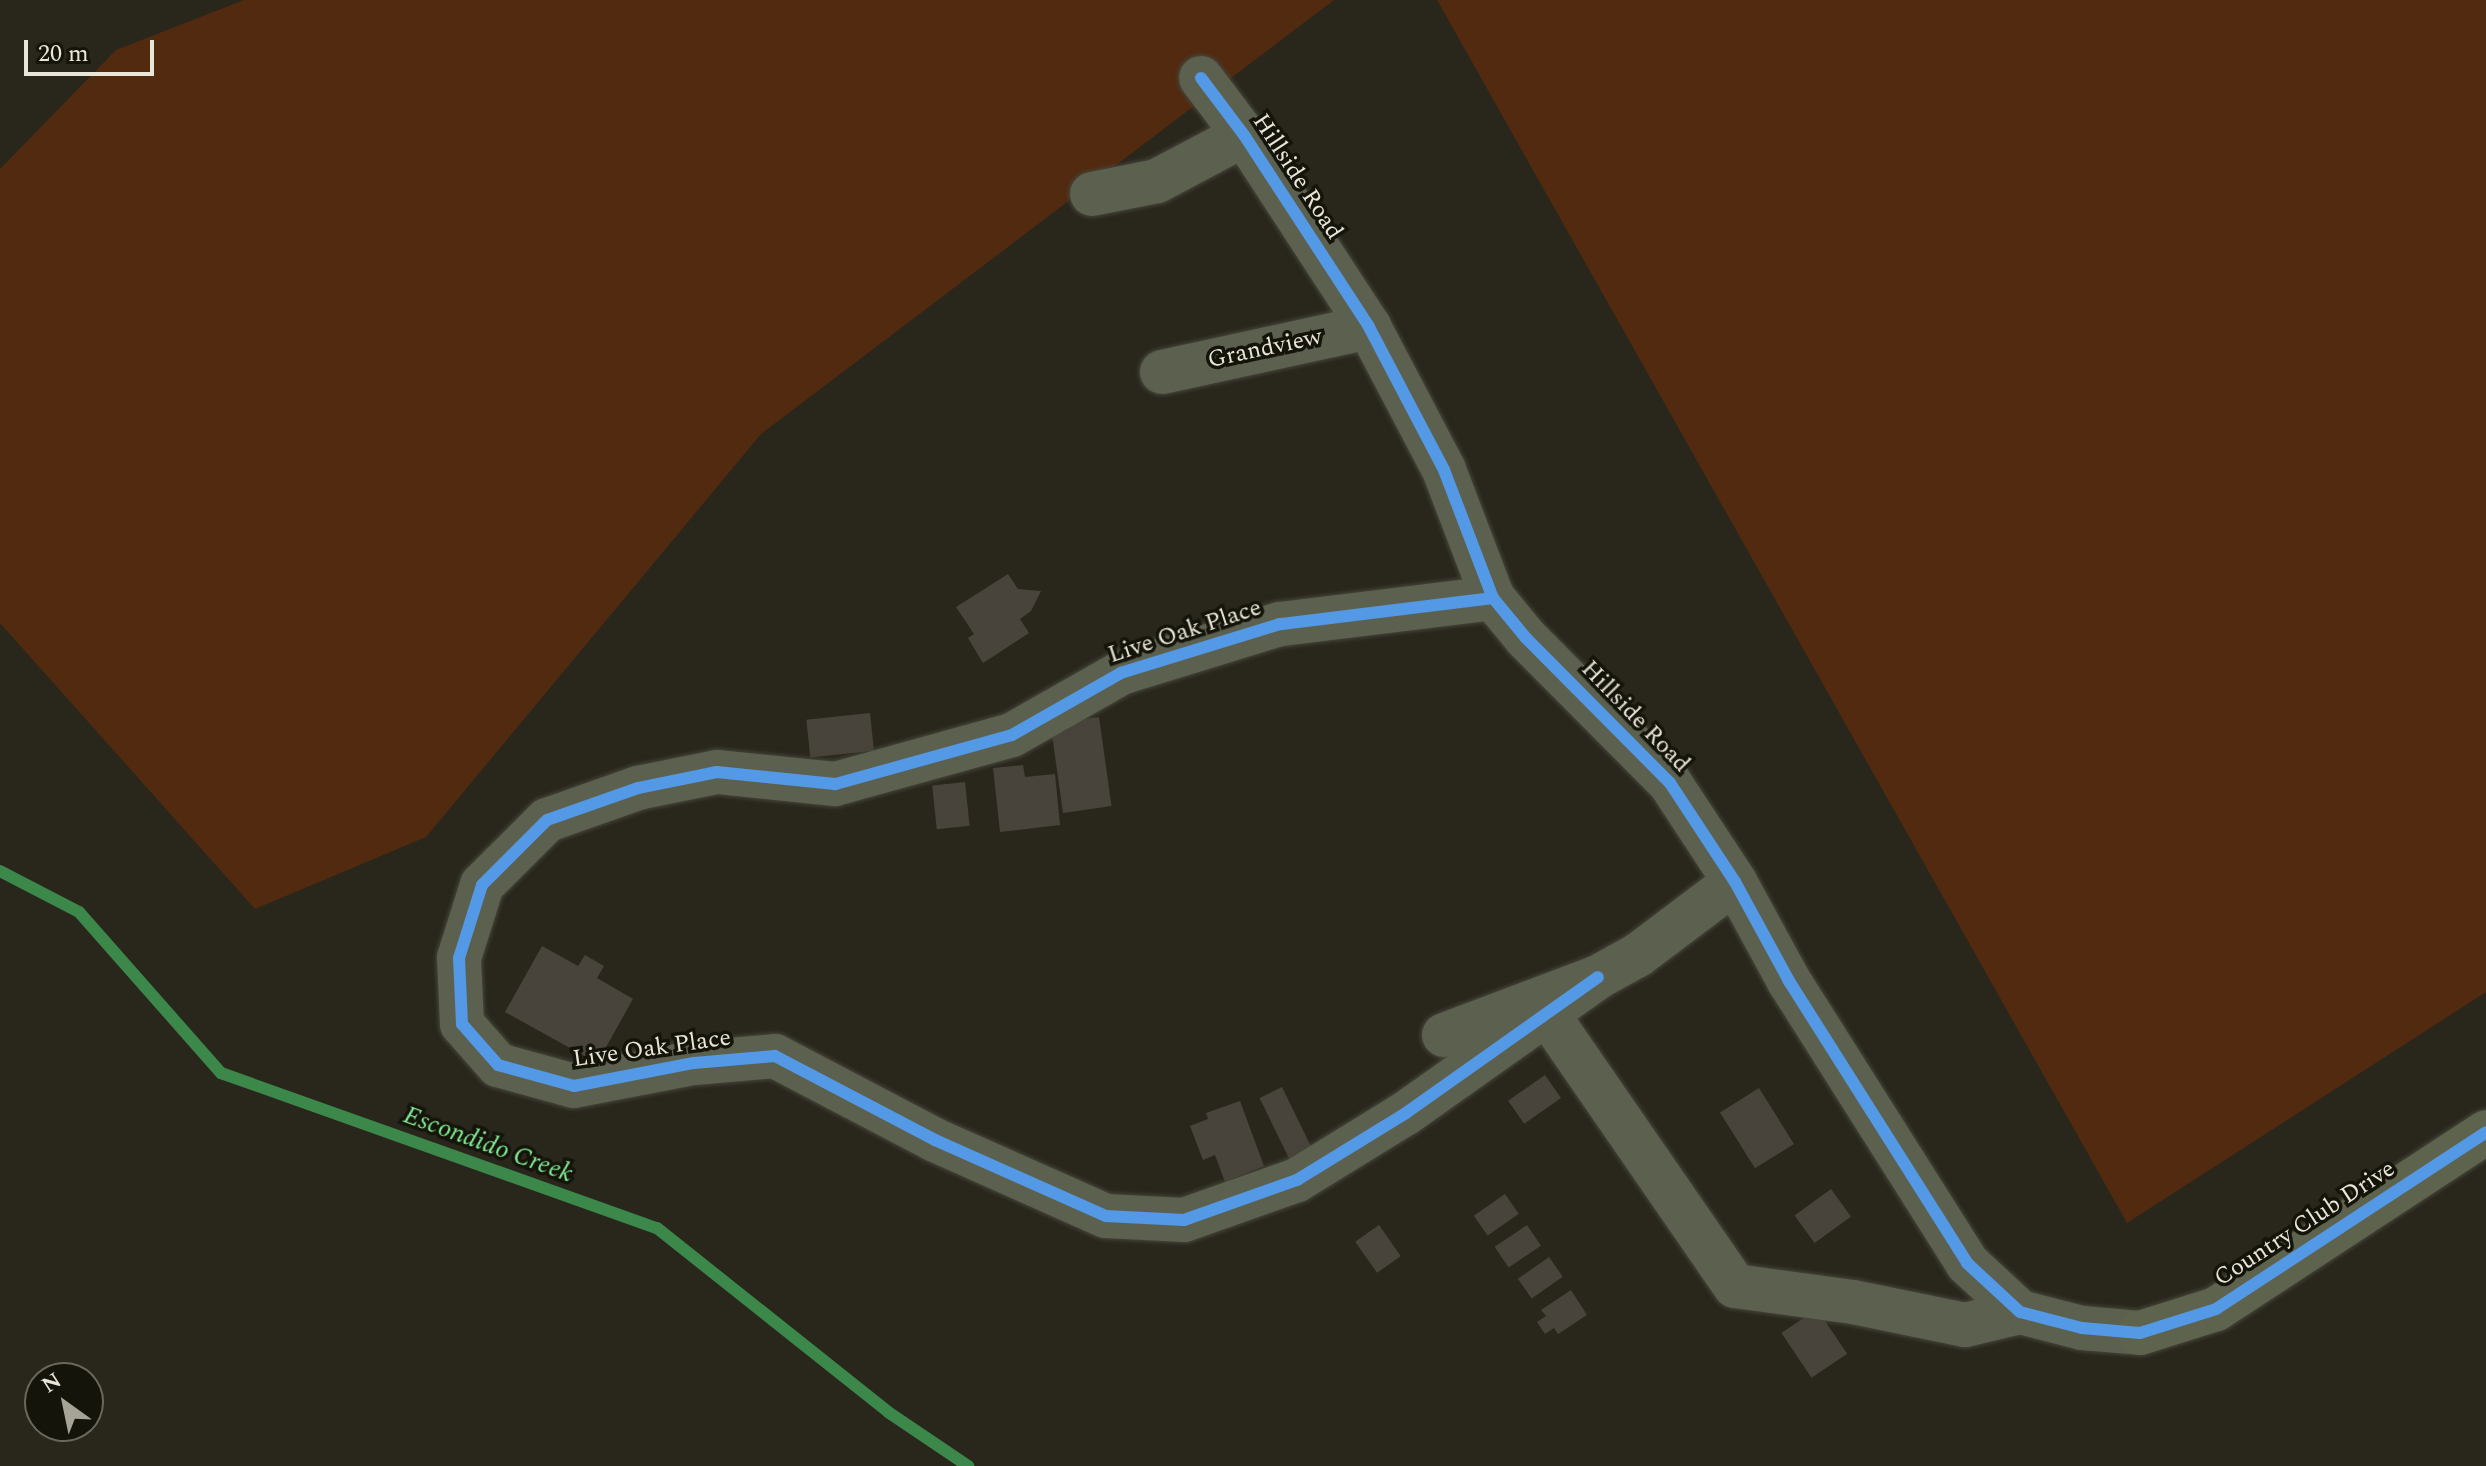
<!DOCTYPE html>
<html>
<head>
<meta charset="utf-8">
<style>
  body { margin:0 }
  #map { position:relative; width:2486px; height:1466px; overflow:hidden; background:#29271c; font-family:Spectral,serif }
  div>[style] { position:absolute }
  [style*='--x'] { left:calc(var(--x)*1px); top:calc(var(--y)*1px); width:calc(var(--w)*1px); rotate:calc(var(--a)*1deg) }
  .green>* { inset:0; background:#512a10 }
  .stream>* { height:12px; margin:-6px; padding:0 6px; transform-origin:6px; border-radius:6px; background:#3c874a }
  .building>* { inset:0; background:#48443b; transform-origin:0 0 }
  .roads { filter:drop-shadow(0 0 2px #47453b) drop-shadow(0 0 2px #47453b) }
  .street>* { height:44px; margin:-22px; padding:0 22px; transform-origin:22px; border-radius:22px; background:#5c614f }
  .secondary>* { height:44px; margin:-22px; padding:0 22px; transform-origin:22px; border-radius:22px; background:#5e634d }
  .cycleway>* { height:12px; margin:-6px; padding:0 6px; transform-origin:6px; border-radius:6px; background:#5399e6 }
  span { translate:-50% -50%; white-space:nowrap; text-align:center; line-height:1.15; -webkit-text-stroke:7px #15140a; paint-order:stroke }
  .street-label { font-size:24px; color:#e9e6d9 }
  .water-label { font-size:26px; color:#80ea93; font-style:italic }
  .north { position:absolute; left:24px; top:1362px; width:80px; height:80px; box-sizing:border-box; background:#15140a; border:2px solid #6a685d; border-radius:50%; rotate:327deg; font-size:22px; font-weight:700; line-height:32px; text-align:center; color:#e9e6d9 }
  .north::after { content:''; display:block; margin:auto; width:28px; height:36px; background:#a6a397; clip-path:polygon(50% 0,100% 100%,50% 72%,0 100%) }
  .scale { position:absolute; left:24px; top:40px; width:130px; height:36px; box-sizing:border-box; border:4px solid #e9e6d9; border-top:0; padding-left:10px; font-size:24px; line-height:28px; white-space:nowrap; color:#e9e6d9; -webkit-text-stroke:6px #15140a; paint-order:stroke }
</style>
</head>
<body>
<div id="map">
  <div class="green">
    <div style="clip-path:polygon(244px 0,1334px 0,761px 434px,426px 837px,255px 909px,0 623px,0 169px,116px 50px)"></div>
    <div style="clip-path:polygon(1437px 0,2486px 0,2486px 992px,2127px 1223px)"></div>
  </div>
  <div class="stream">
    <div style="--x:0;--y:871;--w:89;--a:27.4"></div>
    <div style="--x:79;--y:912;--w:215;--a:48.6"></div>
    <div style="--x:221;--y:1073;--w:463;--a:19.6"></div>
    <div style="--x:657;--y:1228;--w:295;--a:38.5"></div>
    <div style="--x:888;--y:1412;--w:97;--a:34"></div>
  </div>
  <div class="building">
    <div style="clip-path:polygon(1008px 574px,1018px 589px,1041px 591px,1031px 611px,1020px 619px,1029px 633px,983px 663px,968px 638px,974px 634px,956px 607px)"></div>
    <div style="left:870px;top:713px;width:38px;height:64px;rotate:84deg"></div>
    <div style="left:1099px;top:717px;width:90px;height:49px;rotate:82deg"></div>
    <div style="clip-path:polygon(1023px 765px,1025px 777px,1055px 774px,1060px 825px,1000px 832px,993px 768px)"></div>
    <div style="left:965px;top:782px;width:44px;height:33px;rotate:84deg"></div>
    <div style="clip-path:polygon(542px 946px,578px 966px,585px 955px,604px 966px,597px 978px,633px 999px,597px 1063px,505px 1012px)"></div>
    <div style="left:1545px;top:1075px;width:28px;height:45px;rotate:55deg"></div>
    <div style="left:1282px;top:1087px;width:69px;height:25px;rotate:64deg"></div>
    <div style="left:1759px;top:1088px;width:66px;height:46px;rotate:58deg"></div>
    <div style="clip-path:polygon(1240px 1101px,1264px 1166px,1225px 1182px,1215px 1155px,1203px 1160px,1190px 1126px,1208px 1119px,1206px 1113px)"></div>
    <div style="left:1831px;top:1189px;width:34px;height:45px;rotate:54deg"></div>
    <div style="left:1505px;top:1194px;width:24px;height:38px;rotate:55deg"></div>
    <div style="left:1379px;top:1225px;width:38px;height:29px;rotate:55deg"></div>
    <div style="left:1527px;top:1225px;width:25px;height:39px;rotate:56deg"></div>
    <div style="left:1549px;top:1257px;width:24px;height:38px;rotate:55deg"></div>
    <div style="clip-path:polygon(1571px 1290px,1587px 1315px,1558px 1334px,1554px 1328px,1545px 1334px,1537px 1322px,1546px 1316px,1541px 1310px)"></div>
    <div style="left:1817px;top:1309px;width:54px;height:43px;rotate:56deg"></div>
  </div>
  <div class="roads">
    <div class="street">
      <div style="--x:1201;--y:78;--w:71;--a:53"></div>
      <div style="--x:1244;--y:135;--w:229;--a:56.9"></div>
      <div style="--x:1369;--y:327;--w:161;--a:62.3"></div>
      <div style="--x:1444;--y:470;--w:137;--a:69.1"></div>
      <div style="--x:1493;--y:598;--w:52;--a:50.5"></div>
      <div style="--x:1526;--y:638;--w:204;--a:45.2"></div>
      <div style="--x:1670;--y:783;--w:118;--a:56.7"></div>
      <div style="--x:1735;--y:882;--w:113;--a:61.4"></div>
      <div style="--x:1789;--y:981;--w:333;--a:57.7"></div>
      <div style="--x:1967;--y:1263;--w:72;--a:42.8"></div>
      <div style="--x:2020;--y:1312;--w:64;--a:14.5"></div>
      <div style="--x:2082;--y:1328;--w:58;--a:4.9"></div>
      <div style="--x:1092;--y:194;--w:66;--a:-11.3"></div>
      <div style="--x:1157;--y:181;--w:98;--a:-27.9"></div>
      <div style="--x:1162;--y:372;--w:212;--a:-12.3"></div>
      <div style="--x:1493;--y:598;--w:215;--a:173"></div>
      <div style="--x:1280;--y:624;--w:166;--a:162.9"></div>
      <div style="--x:1121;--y:673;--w:125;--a:150.4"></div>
      <div style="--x:1012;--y:735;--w:184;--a:164.5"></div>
      <div style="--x:835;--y:784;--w:119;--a:-174.2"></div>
      <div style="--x:717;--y:772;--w:81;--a:168.6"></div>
      <div style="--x:638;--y:788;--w:96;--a:160.6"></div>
      <div style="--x:547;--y:820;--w:92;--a:135"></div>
      <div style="--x:482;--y:885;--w:77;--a:107.5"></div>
      <div style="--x:459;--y:958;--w:66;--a:87.4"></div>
      <div style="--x:462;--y:1024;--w:55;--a:48.7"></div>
      <div style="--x:498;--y:1065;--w:79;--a:15.4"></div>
      <div style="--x:574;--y:1086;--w:122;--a:-10.9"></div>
      <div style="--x:694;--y:1063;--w:81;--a:-4.9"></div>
      <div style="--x:775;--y:1056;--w:181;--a:27.7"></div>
      <div style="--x:935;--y:1140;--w:187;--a:24"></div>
      <div style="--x:1106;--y:1216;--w:78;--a:2.9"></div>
      <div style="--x:1184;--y:1220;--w:120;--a:-19.5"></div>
      <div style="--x:1297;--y:1180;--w:128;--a:-31.6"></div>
      <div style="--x:1406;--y:1113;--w:235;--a:-35.3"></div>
      <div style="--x:1548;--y:1015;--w:329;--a:55.4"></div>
      <div style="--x:1735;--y:1286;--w:119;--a:7.7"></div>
      <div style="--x:1853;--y:1302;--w:114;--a:11.6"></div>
      <div style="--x:1965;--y:1325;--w:57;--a:-13.3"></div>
      <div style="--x:1444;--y:1035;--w:165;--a:-20.6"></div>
      <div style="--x:1598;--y:977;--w:46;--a:-28.8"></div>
      <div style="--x:1638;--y:955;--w:121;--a:-37"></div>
    </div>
    <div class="secondary">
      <div style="--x:2140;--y:1333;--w:80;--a:-17.5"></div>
      <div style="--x:2216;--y:1309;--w:323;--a:-33.2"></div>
    </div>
  </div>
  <div class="cycleway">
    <div style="--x:1201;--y:78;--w:71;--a:53"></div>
    <div style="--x:1244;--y:135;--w:229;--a:56.9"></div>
    <div style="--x:1369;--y:327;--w:161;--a:62.3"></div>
    <div style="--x:1444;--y:470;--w:137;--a:69.1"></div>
    <div style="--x:1493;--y:598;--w:52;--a:50.5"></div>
    <div style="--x:1526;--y:638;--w:204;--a:45.2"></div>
    <div style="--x:1670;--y:783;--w:118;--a:56.7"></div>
    <div style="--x:1735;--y:882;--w:113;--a:61.4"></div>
    <div style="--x:1789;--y:981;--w:333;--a:57.7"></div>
    <div style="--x:1967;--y:1263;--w:72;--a:42.8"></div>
    <div style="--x:2020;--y:1312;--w:64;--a:14.5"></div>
    <div style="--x:2082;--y:1328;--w:58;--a:4.9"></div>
    <div style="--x:2140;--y:1333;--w:80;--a:-17.5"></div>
    <div style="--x:2216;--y:1309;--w:323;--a:-33.2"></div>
    <div style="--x:1493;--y:598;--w:215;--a:173"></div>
    <div style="--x:1280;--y:624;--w:166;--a:162.9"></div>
    <div style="--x:1121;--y:673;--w:125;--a:150.4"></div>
    <div style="--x:1012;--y:735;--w:184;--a:164.5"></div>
    <div style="--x:835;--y:784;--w:119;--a:-174.2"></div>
    <div style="--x:717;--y:772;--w:81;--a:168.6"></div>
    <div style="--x:638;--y:788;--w:96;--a:160.6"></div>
    <div style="--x:547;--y:820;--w:92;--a:135"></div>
    <div style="--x:482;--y:885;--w:77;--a:107.5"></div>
    <div style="--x:459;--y:958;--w:66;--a:87.4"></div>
    <div style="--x:462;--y:1024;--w:55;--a:48.7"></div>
    <div style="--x:498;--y:1065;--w:79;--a:15.4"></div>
    <div style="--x:574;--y:1086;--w:122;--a:-10.9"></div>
    <div style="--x:694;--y:1063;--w:81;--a:-4.9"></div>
    <div style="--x:775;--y:1056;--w:181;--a:27.7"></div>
    <div style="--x:935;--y:1140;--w:187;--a:24"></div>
    <div style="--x:1106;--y:1216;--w:78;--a:2.9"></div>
    <div style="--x:1184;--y:1220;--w:120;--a:-19.5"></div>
    <div style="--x:1297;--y:1180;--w:128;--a:-31.6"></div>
    <div style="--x:1406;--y:1113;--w:235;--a:-35.3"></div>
  </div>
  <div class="street-label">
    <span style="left:1297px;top:177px;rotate:57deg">Hillside Road</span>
    <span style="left:1265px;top:349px;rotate:-12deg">Grandview</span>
    <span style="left:1185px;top:632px;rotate:-18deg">Live Oak Place</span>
    <span style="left:1635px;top:717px;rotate:46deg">Hillside Road</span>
    <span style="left:652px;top:1049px;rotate:-8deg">Live Oak Place</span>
    <span style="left:2305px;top:1224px;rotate:-33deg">Country Club Drive</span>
  </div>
  <div class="water-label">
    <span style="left:488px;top:1145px;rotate:20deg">Escondido Creek</span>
  </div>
  <div class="north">N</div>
  <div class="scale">20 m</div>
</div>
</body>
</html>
